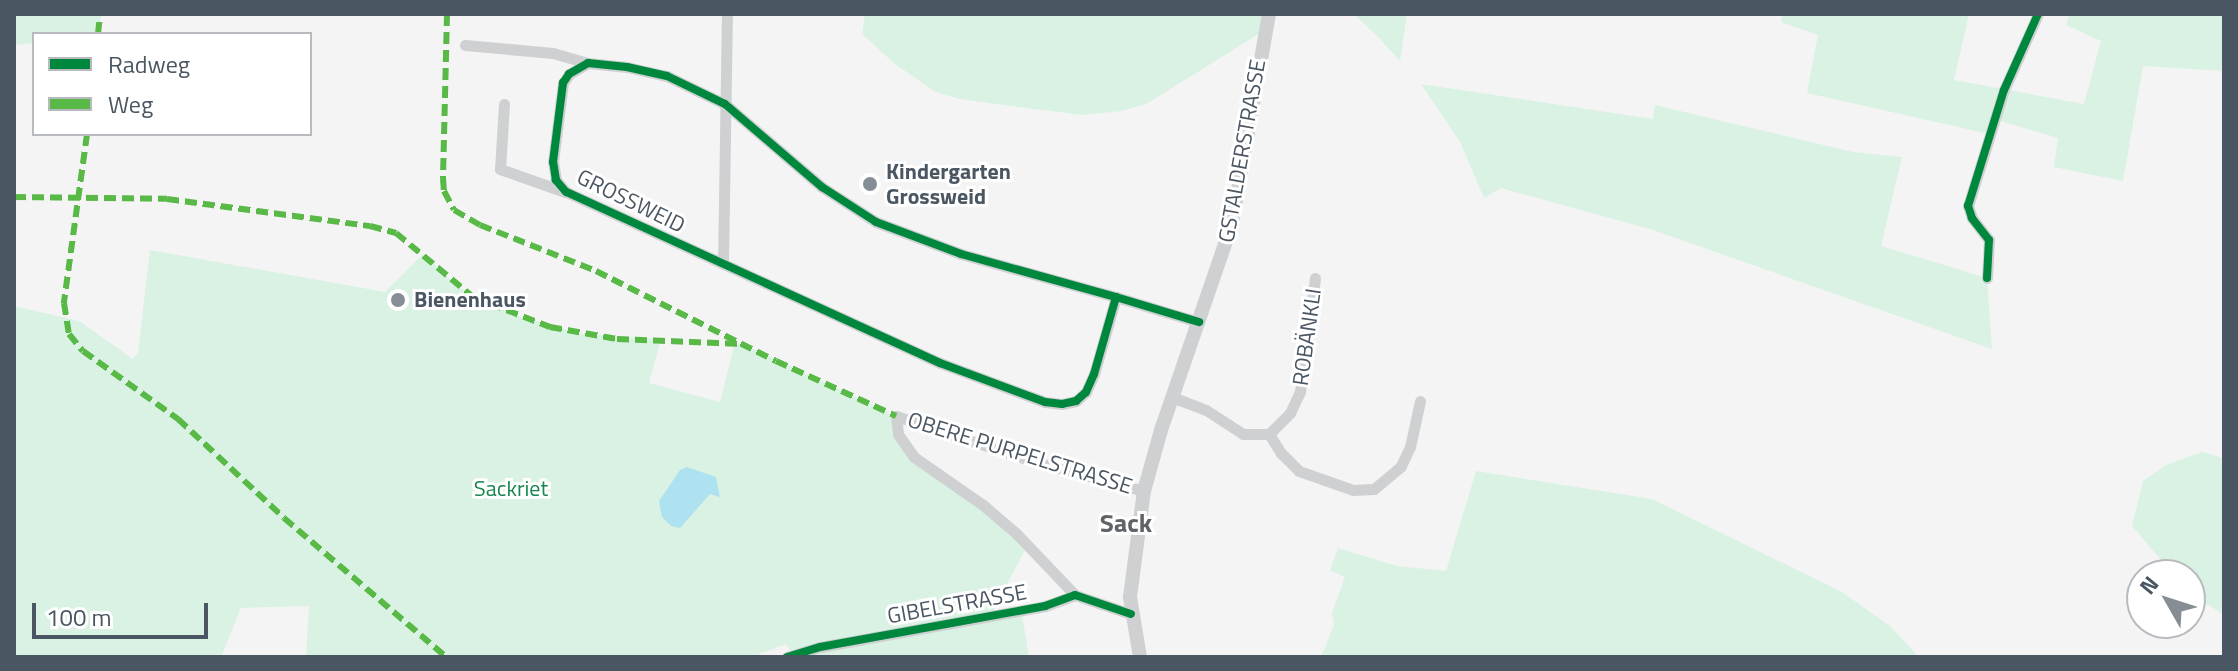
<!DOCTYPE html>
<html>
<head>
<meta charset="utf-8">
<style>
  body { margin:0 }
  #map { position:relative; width:2238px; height:671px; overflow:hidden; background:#f4f4f4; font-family:"Titillium Web",sans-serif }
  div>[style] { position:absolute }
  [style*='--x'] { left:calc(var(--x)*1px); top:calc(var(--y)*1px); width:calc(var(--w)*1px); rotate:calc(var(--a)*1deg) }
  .green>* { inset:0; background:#d9f2e3 }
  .water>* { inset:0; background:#aee2f0 }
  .minor>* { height:11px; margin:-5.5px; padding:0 5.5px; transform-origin:5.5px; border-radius:5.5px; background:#ced0d2 }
  .tertiary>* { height:14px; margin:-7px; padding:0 7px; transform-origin:7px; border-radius:7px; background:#ced0d2 }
  .quiet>* { height:6px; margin-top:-3px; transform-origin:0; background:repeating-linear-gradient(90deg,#58b947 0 12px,transparent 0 18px) }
  .cycleway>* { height:8px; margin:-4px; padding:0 4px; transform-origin:4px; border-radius:4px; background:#00873e }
  .dots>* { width:22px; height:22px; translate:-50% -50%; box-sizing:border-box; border:4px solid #fff; border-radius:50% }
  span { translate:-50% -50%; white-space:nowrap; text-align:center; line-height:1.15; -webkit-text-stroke:6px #fff; paint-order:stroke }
  .street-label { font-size:22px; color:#4a5661 }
  .poi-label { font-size:22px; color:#4a5661; font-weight:700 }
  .left { translate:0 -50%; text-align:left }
  .park-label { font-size:22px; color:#17864f }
  .quarter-label { font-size:26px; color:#5f6368; font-weight:700 }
  .frame { position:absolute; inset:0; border:16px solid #4a5661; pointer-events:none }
  .legend { position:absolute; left:32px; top:32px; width:280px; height:104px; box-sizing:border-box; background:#fff; border:2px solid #b7bbc0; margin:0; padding:10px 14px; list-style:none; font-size:24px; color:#4a5661 }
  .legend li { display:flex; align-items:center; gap:16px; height:40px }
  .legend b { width:40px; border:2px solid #b7bbc0 }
  .north { position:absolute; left:2126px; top:559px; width:80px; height:80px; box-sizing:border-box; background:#fff; border:2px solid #b7bbc0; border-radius:50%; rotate:309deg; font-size:22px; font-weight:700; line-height:32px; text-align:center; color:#4a5661 }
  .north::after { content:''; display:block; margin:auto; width:28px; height:36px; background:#868d94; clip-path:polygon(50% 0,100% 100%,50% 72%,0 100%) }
  .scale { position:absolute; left:32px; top:603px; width:176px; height:36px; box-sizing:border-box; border:4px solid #4a5661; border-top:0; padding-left:10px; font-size:24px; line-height:28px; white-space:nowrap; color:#4a5661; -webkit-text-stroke:6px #fff; paint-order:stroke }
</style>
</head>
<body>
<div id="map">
  <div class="green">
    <div style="clip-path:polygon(14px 14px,101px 14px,99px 34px,34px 34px,34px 43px,14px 45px)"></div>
    <div style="clip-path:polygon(865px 14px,1269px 14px,1265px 30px,1148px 103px,1122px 111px,1082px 115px,959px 99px,934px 91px,895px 64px,862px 34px)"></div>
    <div style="clip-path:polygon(1354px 14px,1407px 14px,1400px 61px,1380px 39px)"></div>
    <div style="clip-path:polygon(1783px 14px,1969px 14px,1954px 80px,2084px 104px,2101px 41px,2066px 25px,2069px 14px,2224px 14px,2224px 71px,2143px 66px,2123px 181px,2054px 167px,2058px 138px,1994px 119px,1989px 134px,1807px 93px,1818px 35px,1781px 22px)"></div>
    <div style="clip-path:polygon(1421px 84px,1653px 119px,1655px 105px,1853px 152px,1902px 157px,1881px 246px,1987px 278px,1992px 349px,1653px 230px,1501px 188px,1484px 198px,1460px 142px)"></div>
    <div style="clip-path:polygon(150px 250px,385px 292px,423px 254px,458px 287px,518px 316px,582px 334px,661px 339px,649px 383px,720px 402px,734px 346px,742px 344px,896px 416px,903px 443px,984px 505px,1027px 546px,992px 613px,791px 652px,786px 644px,752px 657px,306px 657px,309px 606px,241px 608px,221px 657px,14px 657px,14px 306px,79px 321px,133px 359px,138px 353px)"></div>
    <div style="clip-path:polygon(2202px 452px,2224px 458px,2224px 615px,2190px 593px,2190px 575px,2174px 575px,2132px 526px,2143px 481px,2166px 465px)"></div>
    <div style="clip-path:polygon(1476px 471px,1652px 499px,1842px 592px,1890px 626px,1919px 657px,1321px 657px,1334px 625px,1332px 613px,1345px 577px,1330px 570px,1338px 548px,1397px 566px,1446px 571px)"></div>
    <div style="clip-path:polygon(1022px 614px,1029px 657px,799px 657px,822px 650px)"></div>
  </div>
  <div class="water">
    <div style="clip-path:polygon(687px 467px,716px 477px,720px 497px,710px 494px,680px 528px,671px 526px,662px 517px,659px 501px,680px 470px)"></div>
  </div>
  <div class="minor">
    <div style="--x:465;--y:45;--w:88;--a:5.2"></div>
    <div style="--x:553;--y:53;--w:36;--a:16"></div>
    <div style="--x:504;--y:104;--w:65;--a:93.5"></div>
    <div style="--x:500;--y:169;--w:69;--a:19.5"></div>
    <div style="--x:723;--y:264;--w:249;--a:-89.1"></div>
    <div style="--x:1987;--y:278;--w:38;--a:-87"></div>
    <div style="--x:1989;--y:240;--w:28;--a:-128"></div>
    <div style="--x:1972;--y:218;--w:13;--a:-108"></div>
    <div style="--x:1968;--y:206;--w:121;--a:-72.8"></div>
    <div style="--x:2004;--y:90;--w:83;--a:-65.9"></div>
    <div style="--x:1116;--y:297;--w:80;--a:105.9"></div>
    <div style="--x:1094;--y:374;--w:20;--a:114"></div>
    <div style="--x:1086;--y:392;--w:13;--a:138"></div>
    <div style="--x:1076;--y:401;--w:14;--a:168"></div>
    <div style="--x:1062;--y:404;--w:17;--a:-173"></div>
    <div style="--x:1045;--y:402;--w:112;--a:-159.6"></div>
    <div style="--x:940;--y:363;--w:411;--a:-155.4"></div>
    <div style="--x:566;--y:192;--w:16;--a:-130"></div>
    <div style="--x:556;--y:180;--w:18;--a:-99"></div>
    <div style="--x:553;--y:162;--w:80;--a:-82.8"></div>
    <div style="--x:563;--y:83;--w:11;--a:-56"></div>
    <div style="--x:569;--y:74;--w:22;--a:-30"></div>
    <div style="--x:588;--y:63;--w:39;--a:6"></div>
    <div style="--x:627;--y:67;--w:41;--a:12.7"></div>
    <div style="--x:667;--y:76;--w:64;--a:25.8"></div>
    <div style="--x:725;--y:104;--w:128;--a:40.6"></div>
    <div style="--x:822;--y:187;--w:64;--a:32.9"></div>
    <div style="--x:876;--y:222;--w:91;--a:20.6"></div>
    <div style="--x:961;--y:254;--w:161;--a:15.5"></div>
    <div style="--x:1116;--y:297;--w:87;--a:16.8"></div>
    <div style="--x:1172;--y:397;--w:36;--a:21"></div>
    <div style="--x:1206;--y:410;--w:44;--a:33"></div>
    <div style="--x:1243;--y:434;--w:26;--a:0"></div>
    <div style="--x:1269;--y:434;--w:30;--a:-45"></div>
    <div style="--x:1290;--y:413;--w:23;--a:-65"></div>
    <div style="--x:1300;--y:392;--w:115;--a:-82.5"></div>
    <div style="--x:1269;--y:434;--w:22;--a:58"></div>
    <div style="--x:1281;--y:453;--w:25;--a:45"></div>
    <div style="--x:1299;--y:471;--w:57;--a:19.4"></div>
    <div style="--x:1353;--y:490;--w:21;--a:-3"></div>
    <div style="--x:1374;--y:489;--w:35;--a:-40"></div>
    <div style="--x:1401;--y:466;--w:21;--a:-65"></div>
    <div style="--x:1410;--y:447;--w:47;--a:-77.7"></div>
    <div style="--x:1075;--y:595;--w:84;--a:-133.6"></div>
    <div style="--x:1017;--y:534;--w:45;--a:-139.5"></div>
    <div style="--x:983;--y:505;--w:84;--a:-145.2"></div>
    <div style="--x:914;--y:457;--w:28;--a:-125"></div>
    <div style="--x:898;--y:434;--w:18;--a:-96"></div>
    <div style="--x:896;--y:416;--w:143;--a:18.3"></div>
    <div style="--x:1032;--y:461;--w:116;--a:15"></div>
    <div style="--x:787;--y:657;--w:34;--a:-17"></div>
    <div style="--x:820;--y:647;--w:229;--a:-10.3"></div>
    <div style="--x:1045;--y:606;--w:32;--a:-20"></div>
    <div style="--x:1075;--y:595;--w:59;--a:18.7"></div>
  </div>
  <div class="tertiary">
    <div style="--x:1140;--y:657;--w:61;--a:-99.5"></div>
    <div style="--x:1130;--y:597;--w:107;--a:-82.5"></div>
    <div style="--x:1144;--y:491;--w:63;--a:-74.4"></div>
    <div style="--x:1161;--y:430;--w:218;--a:-71"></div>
    <div style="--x:1232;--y:224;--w:213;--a:-80"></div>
  </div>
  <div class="quiet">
    <div style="--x:447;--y:14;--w:164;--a:91.4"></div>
    <div style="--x:443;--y:178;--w:13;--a:86"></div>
    <div style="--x:444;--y:191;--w:21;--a:62"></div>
    <div style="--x:454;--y:210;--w:30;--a:30"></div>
    <div style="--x:480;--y:225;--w:125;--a:21.6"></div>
    <div style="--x:596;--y:271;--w:201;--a:26.6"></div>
    <div style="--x:776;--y:361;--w:132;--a:24.6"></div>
    <div style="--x:98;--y:34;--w:20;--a:-84"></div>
    <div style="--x:87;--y:134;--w:171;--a:97.8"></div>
    <div style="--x:64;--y:303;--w:31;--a:81"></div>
    <div style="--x:69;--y:334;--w:22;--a:51"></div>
    <div style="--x:83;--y:351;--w:117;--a:35.6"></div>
    <div style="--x:178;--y:419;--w:145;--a:43"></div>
    <div style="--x:284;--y:518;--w:213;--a:40.6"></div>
    <div style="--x:14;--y:197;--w:153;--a:0.7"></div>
    <div style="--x:167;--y:199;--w:205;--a:7.6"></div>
    <div style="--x:370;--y:226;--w:27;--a:15"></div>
    <div style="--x:396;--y:233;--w:100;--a:39.7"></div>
    <div style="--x:473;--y:297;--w:83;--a:21.3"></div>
    <div style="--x:550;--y:327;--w:68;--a:10.2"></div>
    <div style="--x:617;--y:339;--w:125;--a:2.3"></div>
  </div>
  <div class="cycleway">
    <div style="--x:1987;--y:278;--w:38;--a:-87"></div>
    <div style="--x:1989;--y:240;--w:28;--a:-128"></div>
    <div style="--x:1972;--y:218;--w:13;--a:-108"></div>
    <div style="--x:1968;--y:206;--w:121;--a:-72.8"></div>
    <div style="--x:2004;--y:90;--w:83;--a:-65.9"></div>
    <div style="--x:1116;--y:297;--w:80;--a:105.9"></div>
    <div style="--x:1094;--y:374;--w:20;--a:114"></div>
    <div style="--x:1086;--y:392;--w:13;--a:138"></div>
    <div style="--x:1076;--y:401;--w:14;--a:168"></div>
    <div style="--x:1062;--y:404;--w:17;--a:-173"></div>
    <div style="--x:1045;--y:402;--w:112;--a:-159.6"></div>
    <div style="--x:940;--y:363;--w:411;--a:-155.4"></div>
    <div style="--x:566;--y:192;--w:16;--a:-130"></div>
    <div style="--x:556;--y:180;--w:18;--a:-99"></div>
    <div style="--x:553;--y:162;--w:80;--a:-82.8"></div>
    <div style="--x:563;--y:83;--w:11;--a:-56"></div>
    <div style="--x:569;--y:74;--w:22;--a:-30"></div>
    <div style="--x:588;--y:63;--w:39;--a:6"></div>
    <div style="--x:627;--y:67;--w:41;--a:12.7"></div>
    <div style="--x:667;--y:76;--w:64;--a:25.8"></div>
    <div style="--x:725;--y:104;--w:128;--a:40.6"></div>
    <div style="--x:822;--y:187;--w:64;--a:32.9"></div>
    <div style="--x:876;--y:222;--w:91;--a:20.6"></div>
    <div style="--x:961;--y:254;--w:161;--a:15.5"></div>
    <div style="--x:1116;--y:297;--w:87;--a:16.8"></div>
    <div style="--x:787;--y:657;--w:34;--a:-17"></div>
    <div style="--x:820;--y:647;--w:229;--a:-10.3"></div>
    <div style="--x:1045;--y:606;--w:32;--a:-20"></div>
    <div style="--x:1075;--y:595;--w:59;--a:18.7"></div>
  </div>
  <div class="dots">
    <div style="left:870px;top:184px;background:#868d94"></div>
    <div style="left:398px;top:300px;background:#868d94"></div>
  </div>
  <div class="street-label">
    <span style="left:1242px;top:151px;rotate:-80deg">GSTALDERSTRASSE</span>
    <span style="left:631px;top:201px;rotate:26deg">GROSSWEID</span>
    <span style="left:1307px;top:337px;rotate:-82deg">ROBÄNKLI</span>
    <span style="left:1020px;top:453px;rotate:17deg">OBERE PURPELSTRASSE</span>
    <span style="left:957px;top:604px;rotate:-10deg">GIBELSTRASSE</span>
  </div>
  <div class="poi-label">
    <span class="left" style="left:886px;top:184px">Kindergarten<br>Grossweid</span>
    <span class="left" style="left:414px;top:300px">Bienenhaus</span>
  </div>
  <div class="park-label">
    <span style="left:511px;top:489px">Sackriet</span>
  </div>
  <div class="quarter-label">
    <span style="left:1126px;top:523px">Sack</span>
  </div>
  <div class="frame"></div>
  <ul class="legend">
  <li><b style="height:10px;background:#00873e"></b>Radweg</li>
  <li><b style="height:10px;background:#58b947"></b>Weg</li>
  </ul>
  <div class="north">N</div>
  <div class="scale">100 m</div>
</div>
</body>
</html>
